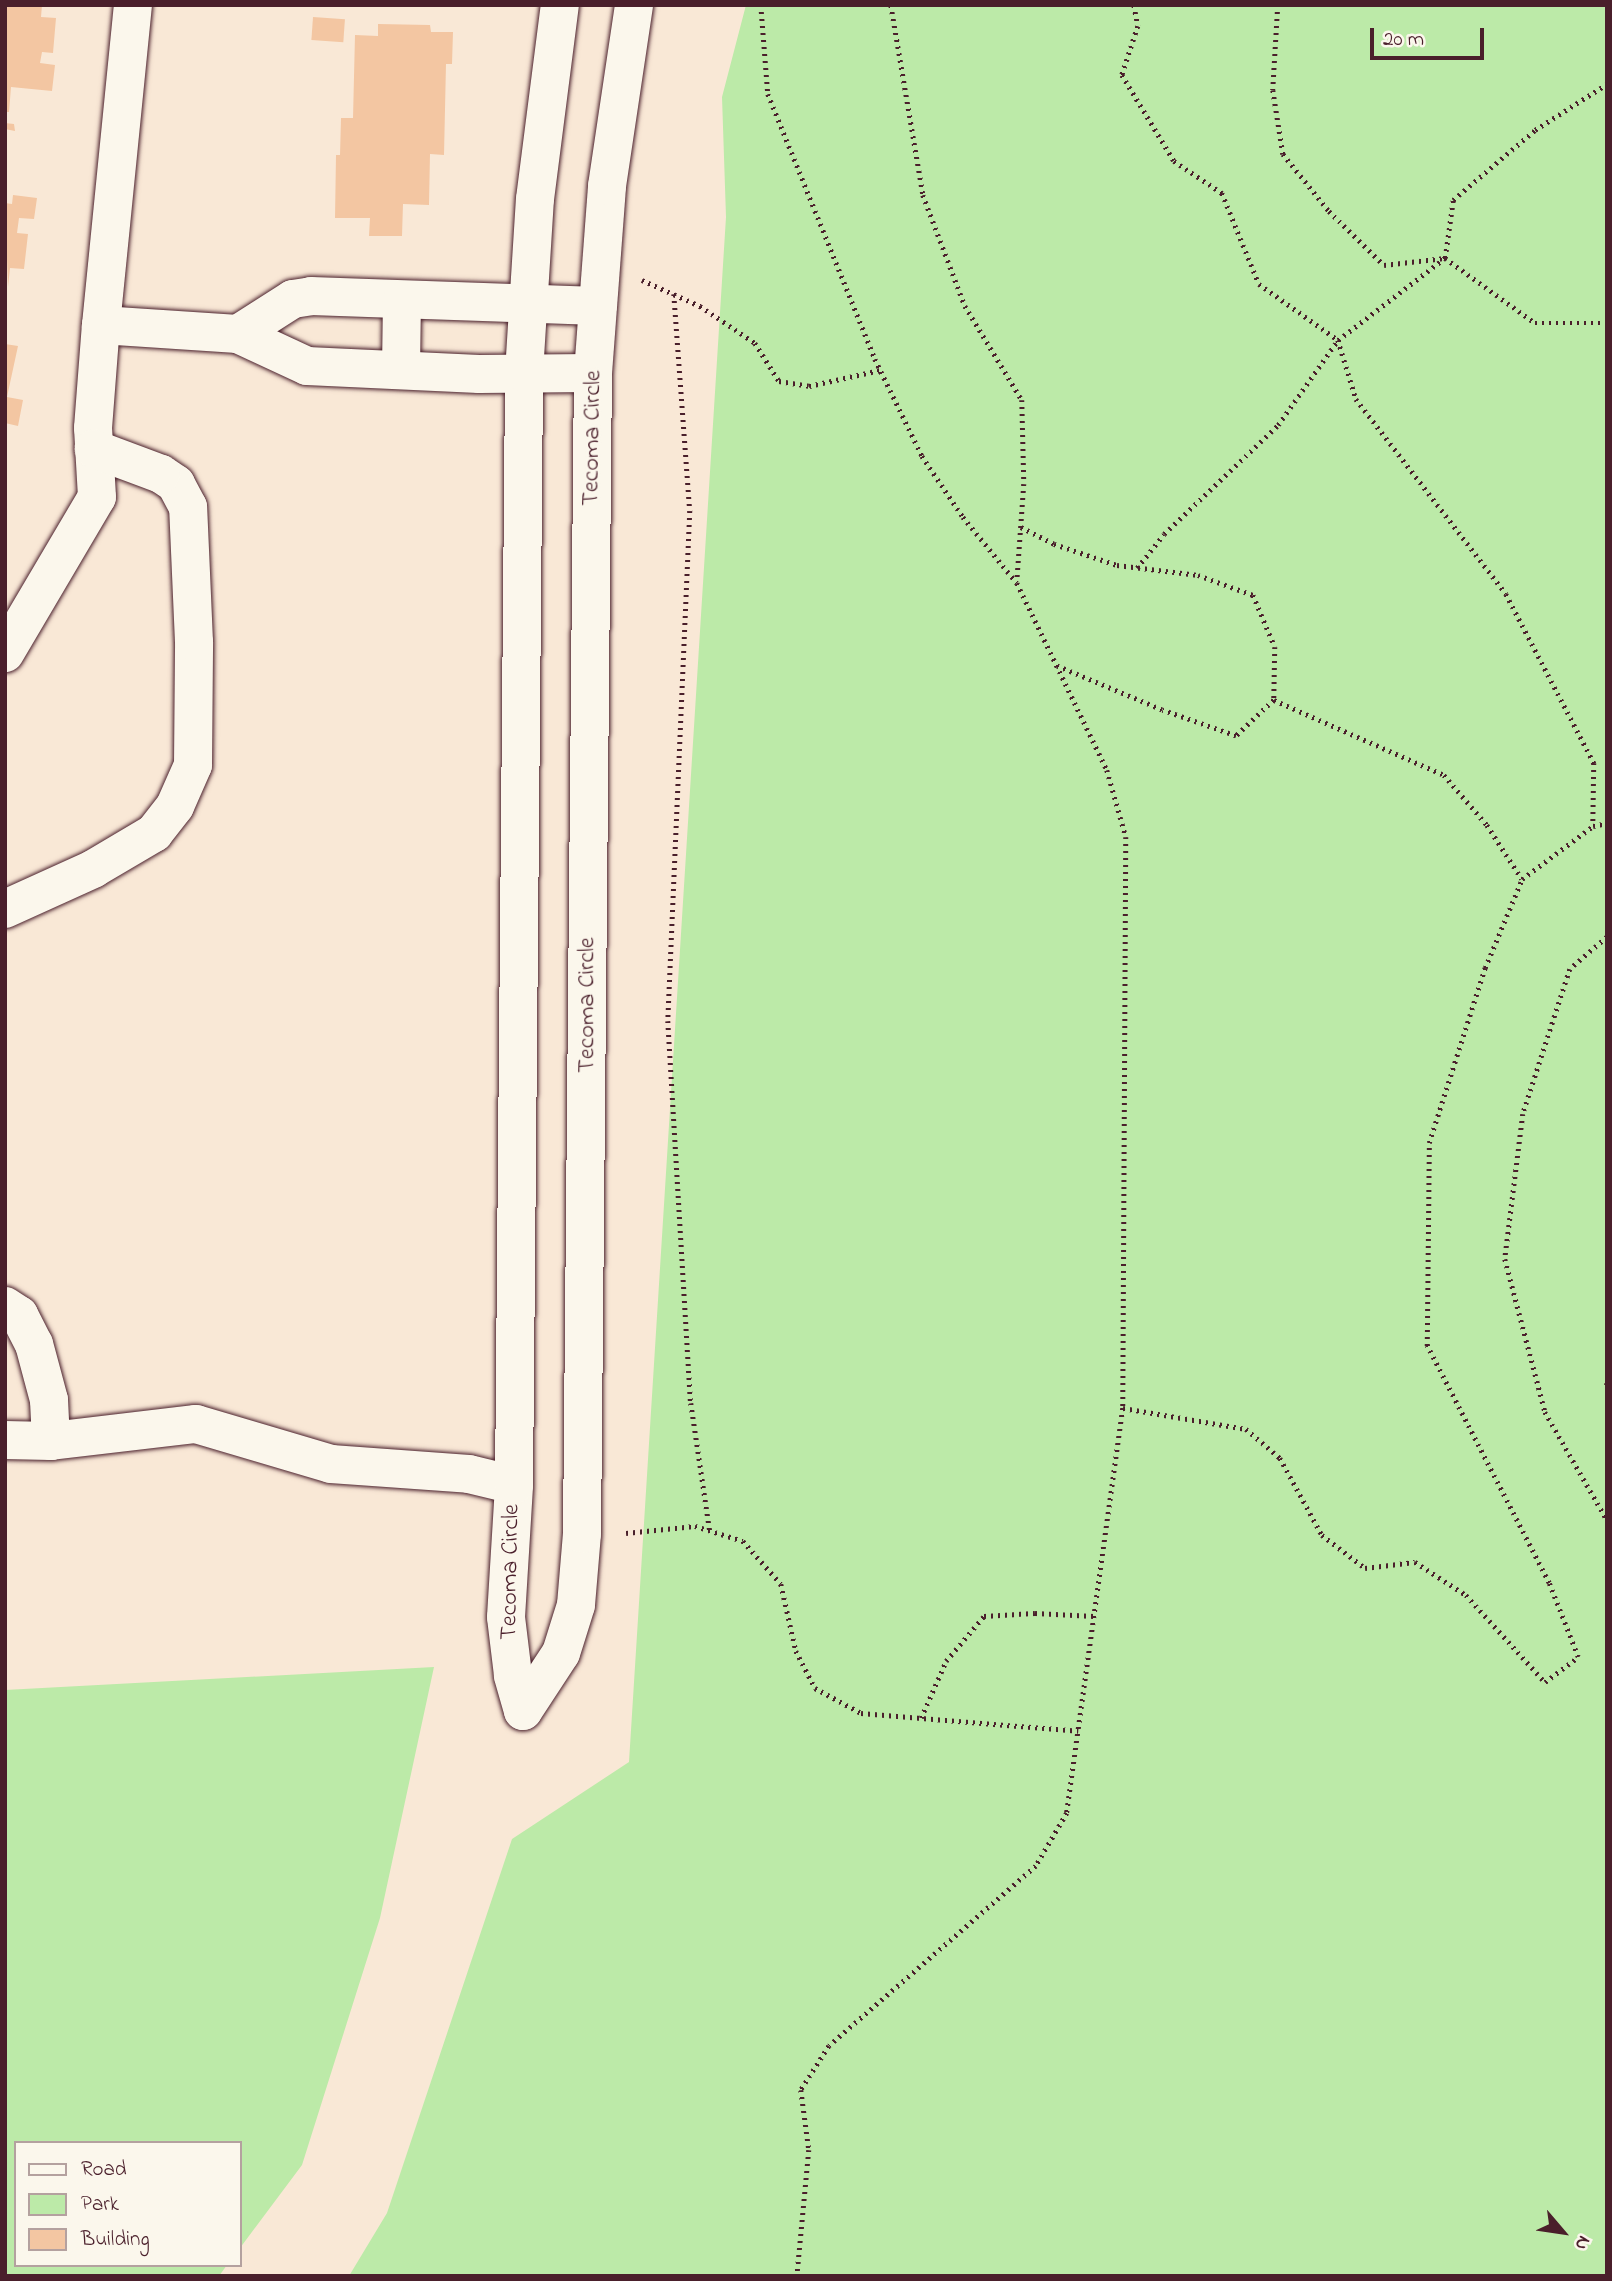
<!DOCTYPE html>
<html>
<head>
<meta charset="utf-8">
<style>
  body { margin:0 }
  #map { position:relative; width:1612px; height:2281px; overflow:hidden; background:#f9e8d6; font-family:"Indie Flower",sans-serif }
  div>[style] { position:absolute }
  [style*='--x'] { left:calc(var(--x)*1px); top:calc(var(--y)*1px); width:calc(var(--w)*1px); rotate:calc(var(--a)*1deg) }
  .green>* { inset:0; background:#bceaa8 }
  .building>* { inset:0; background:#f3c6a2; transform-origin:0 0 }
  .path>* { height:4.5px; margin-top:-2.25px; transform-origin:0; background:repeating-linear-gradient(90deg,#4a1f2b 0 2px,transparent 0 7px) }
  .roads { filter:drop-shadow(0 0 2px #4a1f2b) drop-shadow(0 0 2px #4a1f2b) }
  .minor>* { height:38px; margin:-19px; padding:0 19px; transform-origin:19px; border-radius:19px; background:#fbf7ec }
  span { translate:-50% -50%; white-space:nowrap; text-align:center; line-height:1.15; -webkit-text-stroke:5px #fbf7ec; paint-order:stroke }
  .street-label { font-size:24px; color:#4a1f2b }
  .frame { position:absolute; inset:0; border:7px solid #4a1f2b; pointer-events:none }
  .legend { position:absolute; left:14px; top:2141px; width:228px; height:126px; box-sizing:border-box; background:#fbf7ec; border:2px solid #b4a19f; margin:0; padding:9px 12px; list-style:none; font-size:21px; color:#4a1f2b }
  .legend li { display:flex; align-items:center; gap:14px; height:35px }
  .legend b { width:35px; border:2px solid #b4a19f }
  .north { position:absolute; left:1528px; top:2197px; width:70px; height:70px; -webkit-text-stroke:5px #fbf7ec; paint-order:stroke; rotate:119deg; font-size:19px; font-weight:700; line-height:28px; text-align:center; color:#4a1f2b }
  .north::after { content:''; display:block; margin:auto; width:24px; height:32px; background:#4a1f2b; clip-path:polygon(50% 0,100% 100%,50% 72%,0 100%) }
  .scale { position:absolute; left:1370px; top:28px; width:114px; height:32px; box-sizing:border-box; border:4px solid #4a1f2b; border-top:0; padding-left:9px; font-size:21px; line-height:24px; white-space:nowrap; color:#4a1f2b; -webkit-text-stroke:5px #fbf7ec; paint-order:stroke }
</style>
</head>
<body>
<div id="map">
  <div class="green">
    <div style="clip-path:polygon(746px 5px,1607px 5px,1607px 2276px,349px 2276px,387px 2213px,512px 1839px,629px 1762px,726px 217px,722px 97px)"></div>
    <div style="clip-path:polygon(434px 1667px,380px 1918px,302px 2165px,240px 2248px,240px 2143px,16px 2143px,16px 2265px,227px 2265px,219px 2276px,5px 2276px,5px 1690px)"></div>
  </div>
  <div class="building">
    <div style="clip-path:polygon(5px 5px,42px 5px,41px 17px,56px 18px,53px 53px,42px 52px,40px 63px,55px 65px,52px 91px,11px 87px,9px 112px,5px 112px)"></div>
    <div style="left:313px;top:17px;width:32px;height:23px;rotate:4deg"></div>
    <div style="clip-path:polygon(378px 24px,430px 25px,431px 32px,453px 32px,452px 64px,446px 64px,444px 155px,430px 154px,429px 205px,403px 204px,402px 236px,369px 236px,370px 218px,335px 218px,336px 155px,340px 155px,341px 118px,353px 118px,355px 35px,378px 36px)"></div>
    <div style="clip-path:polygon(5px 123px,14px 124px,15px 131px,5px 129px)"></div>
    <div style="clip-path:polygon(13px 195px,37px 198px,34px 219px,19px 218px,17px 233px,28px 234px,24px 269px,10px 268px,8px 287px,5px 203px,12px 204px)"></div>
    <div style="clip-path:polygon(5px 344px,18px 346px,7px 397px,23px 400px,18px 426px,5px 423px)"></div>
  </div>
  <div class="path">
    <div style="--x:761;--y:5;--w:89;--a:85.5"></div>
    <div style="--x:768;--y:94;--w:286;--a:68"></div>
    <div style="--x:875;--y:359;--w:108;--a:64.1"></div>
    <div style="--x:922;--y:456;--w:73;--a:56.1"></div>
    <div style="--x:963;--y:517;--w:85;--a:50.7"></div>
    <div style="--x:1017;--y:583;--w:208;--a:64.3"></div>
    <div style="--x:1107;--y:770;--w:70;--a:74.2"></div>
    <div style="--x:1126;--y:837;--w:571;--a:90.3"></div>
    <div style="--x:1123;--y:1408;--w:409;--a:97.9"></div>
    <div style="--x:1067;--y:1813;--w:61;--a:120.3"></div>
    <div style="--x:1036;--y:1866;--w:274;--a:139"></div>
    <div style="--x:829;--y:2046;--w:52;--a:122.5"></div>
    <div style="--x:801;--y:2090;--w:61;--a:82.4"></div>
    <div style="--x:809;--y:2150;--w:127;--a:95.4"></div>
    <div style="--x:891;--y:5;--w:193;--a:80.4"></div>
    <div style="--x:923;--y:195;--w:119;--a:69.3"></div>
    <div style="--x:965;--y:306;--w:110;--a:58.8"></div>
    <div style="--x:1022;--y:400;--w:84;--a:88.6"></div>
    <div style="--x:1024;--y:484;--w:98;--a:94.1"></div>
    <div style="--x:1134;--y:5;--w:21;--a:79"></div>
    <div style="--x:1138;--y:26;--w:52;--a:108.1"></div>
    <div style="--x:1122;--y:75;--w:100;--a:58.8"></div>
    <div style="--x:1174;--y:161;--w:58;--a:33.7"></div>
    <div style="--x:1222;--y:193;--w:98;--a:67.9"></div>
    <div style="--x:1259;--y:284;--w:97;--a:35.3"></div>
    <div style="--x:1338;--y:340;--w:62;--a:73"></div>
    <div style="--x:1356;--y:399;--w:246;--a:52.4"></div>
    <div style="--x:1506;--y:594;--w:191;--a:62.5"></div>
    <div style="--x:1594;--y:763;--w:62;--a:90.9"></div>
    <div style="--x:1278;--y:5;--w:85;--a:93.4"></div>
    <div style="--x:1273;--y:90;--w:65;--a:81.1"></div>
    <div style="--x:1283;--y:154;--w:73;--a:51.1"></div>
    <div style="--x:1329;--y:211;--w:77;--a:44.5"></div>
    <div style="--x:1384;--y:265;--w:61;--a:-6.5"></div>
    <div style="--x:1445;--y:258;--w:111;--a:35.8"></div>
    <div style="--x:1535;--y:323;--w:72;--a:0"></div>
    <div style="--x:642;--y:280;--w:64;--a:24.1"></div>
    <div style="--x:700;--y:306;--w:66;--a:33.9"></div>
    <div style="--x:755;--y:343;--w:45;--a:57.7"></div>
    <div style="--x:779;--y:381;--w:30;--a:9"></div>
    <div style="--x:809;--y:386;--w:73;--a:-12.7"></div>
    <div style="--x:674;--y:294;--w:218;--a:85.8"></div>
    <div style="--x:690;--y:511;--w:510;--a:92.47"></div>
    <div style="--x:668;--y:1021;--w:383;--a:86.6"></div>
    <div style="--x:691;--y:1403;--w:129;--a:81.6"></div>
    <div style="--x:1021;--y:527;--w:37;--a:27"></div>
    <div style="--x:1054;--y:544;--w:66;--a:18.4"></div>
    <div style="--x:1117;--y:565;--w:82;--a:7"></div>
    <div style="--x:1198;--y:575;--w:59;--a:20"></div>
    <div style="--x:1253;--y:595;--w:56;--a:67.1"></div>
    <div style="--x:1275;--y:647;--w:53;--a:91.1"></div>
    <div style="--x:1274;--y:700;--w:52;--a:136.5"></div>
    <div style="--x:1236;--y:736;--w:78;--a:-160.6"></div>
    <div style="--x:1162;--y:710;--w:114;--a:-157.3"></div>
    <div style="--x:1137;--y:568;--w:43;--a:-51.5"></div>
    <div style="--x:1164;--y:534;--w:158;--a:-43.7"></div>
    <div style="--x:1278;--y:425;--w:104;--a:-54.8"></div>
    <div style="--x:1338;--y:340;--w:135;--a:-37.5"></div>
    <div style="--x:1445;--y:258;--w:59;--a:-82.1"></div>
    <div style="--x:1453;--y:200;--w:108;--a:-40.5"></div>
    <div style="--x:1535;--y:130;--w:85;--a:-32.6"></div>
    <div style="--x:1274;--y:700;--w:186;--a:23.8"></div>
    <div style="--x:1444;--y:775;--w:66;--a:49.3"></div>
    <div style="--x:1487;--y:825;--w:64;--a:57.1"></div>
    <div style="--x:1607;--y:937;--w:49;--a:139.1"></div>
    <div style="--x:1570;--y:969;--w:152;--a:108"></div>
    <div style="--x:1523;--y:1114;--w:146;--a:97.1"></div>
    <div style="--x:1505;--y:1259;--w:158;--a:75.3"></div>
    <div style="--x:1545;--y:1412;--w:125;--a:60.1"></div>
    <div style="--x:1607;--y:1383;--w:3;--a:90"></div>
    <div style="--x:1123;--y:1408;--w:125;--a:9.7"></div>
    <div style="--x:1246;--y:1429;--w:45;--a:40.5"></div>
    <div style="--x:1280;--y:1458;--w:88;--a:61.4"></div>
    <div style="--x:1322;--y:1535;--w:54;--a:37.5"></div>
    <div style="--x:1365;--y:1568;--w:50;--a:-6.8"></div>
    <div style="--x:1415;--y:1562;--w:61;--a:32.9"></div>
    <div style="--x:1466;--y:1595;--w:118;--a:47.8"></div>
    <div style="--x:1545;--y:1682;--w:41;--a:-37.1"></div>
    <div style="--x:1578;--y:1657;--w:79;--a:-111.4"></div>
    <div style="--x:1549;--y:1583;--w:267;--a:-117.2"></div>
    <div style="--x:1427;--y:1346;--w:203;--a:-89.4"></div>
    <div style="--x:1429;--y:1143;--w:184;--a:-72.3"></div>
    <div style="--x:1485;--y:968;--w:96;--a:-67.4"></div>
    <div style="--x:1522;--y:879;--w:89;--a:-36.7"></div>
    <div style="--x:1593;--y:826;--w:14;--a:-12"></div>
    <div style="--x:626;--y:1533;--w:69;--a:-5.8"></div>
    <div style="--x:695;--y:1526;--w:50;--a:17.4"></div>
    <div style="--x:743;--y:1541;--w:57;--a:48.5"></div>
    <div style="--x:781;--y:1584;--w:69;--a:77.4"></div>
    <div style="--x:796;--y:1651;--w:42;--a:62.8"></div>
    <div style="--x:815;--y:1688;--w:52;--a:28.5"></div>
    <div style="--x:861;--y:1713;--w:218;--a:4.7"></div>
    <div style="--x:921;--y:1718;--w:62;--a:-66.3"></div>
    <div style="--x:946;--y:1661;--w:59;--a:-49.8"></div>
    <div style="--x:984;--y:1616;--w:51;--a:-3.4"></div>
    <div style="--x:1035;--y:1613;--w:59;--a:2.9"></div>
  </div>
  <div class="roads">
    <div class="minor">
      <div style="--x:101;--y:325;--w:322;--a:-84.3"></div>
      <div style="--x:238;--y:334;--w:65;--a:-32.5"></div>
      <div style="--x:293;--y:299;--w:18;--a:-9"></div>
      <div style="--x:311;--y:296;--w:287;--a:2"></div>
      <div style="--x:401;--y:370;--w:70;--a:-89.2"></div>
      <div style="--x:5;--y:653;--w:181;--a:-59.5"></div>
      <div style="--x:97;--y:497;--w:69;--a:-93.3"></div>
      <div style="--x:93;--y:428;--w:103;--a:-85.6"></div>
      <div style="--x:101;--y:325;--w:137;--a:3.8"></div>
      <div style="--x:238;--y:334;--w:76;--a:24.9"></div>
      <div style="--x:307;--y:366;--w:172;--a:2.7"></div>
      <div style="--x:479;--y:374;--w:114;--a:-0.5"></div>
      <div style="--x:5;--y:909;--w:97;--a:-24.4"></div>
      <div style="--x:93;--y:869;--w:71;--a:-30.5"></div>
      <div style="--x:154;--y:833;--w:34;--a:-52"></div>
      <div style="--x:175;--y:806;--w:45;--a:-66.3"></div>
      <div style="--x:193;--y:765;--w:123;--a:-89.5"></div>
      <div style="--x:194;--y:642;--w:135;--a:-92.5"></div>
      <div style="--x:188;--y:507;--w:26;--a:-118"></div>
      <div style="--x:176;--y:484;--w:18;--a:-146"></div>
      <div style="--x:161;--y:474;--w:72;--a:-159.5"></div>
      <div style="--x:5;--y:1306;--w:17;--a:33"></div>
      <div style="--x:19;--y:1315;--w:33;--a:63"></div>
      <div style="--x:34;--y:1344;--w:58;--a:75"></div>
      <div style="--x:49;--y:1400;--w:41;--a:87.2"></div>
      <div style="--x:51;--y:1441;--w:46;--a:-178.8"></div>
      <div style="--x:51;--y:1441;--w:146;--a:-6.7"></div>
      <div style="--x:196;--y:1424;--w:141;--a:16.5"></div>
      <div style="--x:331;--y:1464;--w:138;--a:4.1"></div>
      <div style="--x:469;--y:1474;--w:46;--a:13.7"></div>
      <div style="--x:523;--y:1711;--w:69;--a:-56.8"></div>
      <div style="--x:561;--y:1653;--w:50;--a:-72.6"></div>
      <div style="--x:576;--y:1605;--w:71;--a:-85.2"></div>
      <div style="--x:582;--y:1534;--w:1161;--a:-89.46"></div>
      <div style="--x:593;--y:373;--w:188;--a:-85.7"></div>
      <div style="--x:607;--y:186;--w:183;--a:-81.5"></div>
      <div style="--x:523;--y:1711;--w:37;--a:-106"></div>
      <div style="--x:513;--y:1675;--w:58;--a:-96.9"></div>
      <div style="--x:506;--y:1617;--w:132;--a:-86.5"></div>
      <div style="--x:514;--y:1485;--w:1112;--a:-89.48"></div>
      <div style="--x:524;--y:373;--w:174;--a:-86.4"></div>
      <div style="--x:535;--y:199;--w:196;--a:-82.7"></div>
    </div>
  </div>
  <div class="street-label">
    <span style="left:593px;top:438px;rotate:-89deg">Tecoma Circle</span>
    <span style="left:588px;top:1005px;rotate:-90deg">Tecoma Circle</span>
    <span style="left:511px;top:1572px;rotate:-89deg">Tecoma Circle</span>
  </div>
  <div class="frame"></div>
  <ul class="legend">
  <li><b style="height:9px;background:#fbf7ec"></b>Road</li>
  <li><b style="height:19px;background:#bceaa8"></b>Park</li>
  <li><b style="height:19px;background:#f3c6a2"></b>Building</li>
  </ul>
  <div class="north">N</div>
  <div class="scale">20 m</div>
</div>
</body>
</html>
